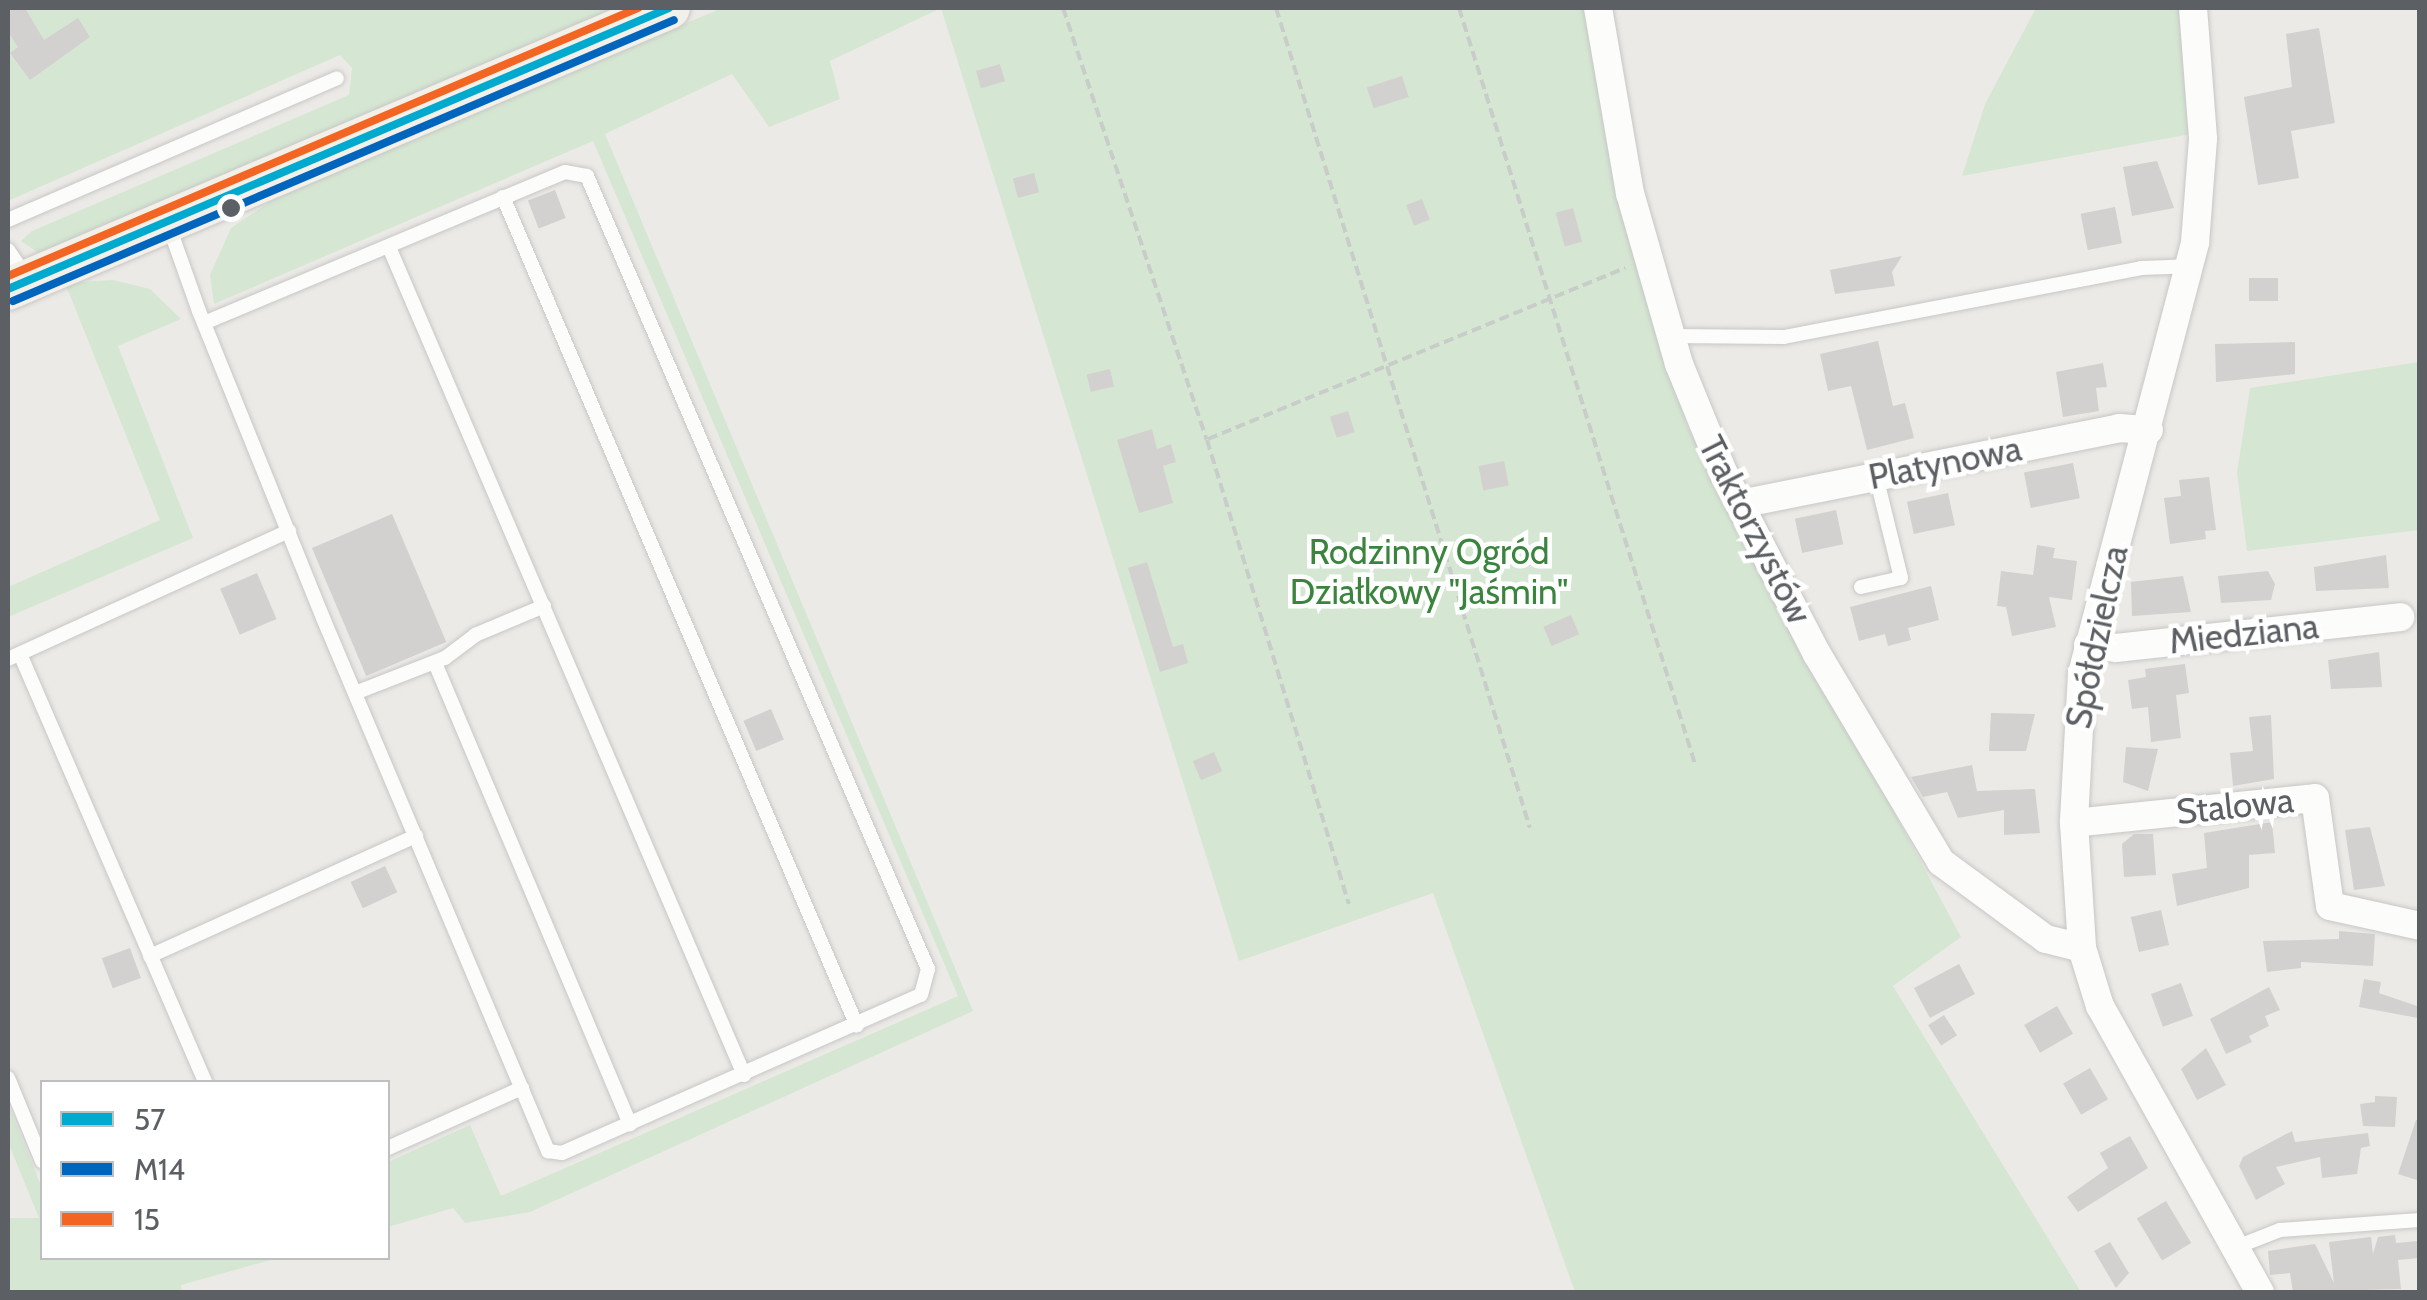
<!DOCTYPE html>
<html>
<head>
<meta charset="utf-8">
<style>
  body { margin:0 }
  #map { position:relative; width:2427px; height:1300px; overflow:hidden; background:#eceae6; font-family:Cabin,sans-serif }
  div>[style] { position:absolute }
  [style*='--x'] { left:calc(var(--x)*1px); top:calc(var(--y)*1px); width:calc(var(--w)*1px); rotate:calc(var(--a)*1deg) }
  .green>* { inset:0; background:#d5e7d2 }
  .building>* { inset:0; background:#d2d1cf; transform-origin:0 0 }
  .path>* { height:4px; margin-top:-2px; transform-origin:0; background:repeating-linear-gradient(90deg,#c8cdca 0 10px,transparent 0 15px) }
  .roads { filter:drop-shadow(0 0 2px #c7c7c7) drop-shadow(0 0 2px #c7c7c7) }
  .service>* { height:14px; margin:-7px; padding:0 7px; transform-origin:7px; border-radius:7px; background:#fcfcfb }
  .minor>* { height:28px; margin:-14px; padding:0 14px; transform-origin:14px; border-radius:14px; background:#fcfcfb }
  .primary>* { height:42px; margin:-21px; padding:0 21px; transform-origin:21px; border-radius:21px; background:#f2f0e8 }
  .bus-1>* { height:8px; margin:-4px; padding:0 4px; transform-origin:4px; border-radius:4px; background:#00a9ce }
  .bus-2>* { height:8px; margin:-4px; padding:0 4px; transform-origin:4px; border-radius:4px; background:#0065bd }
  .bus-3>* { height:8px; margin:-4px; padding:0 4px; transform-origin:4px; border-radius:4px; background:#f26522 }
  .dots>* { width:28px; height:28px; translate:-50% -50%; box-sizing:border-box; border:5px solid #fff; border-radius:50% }
  span { translate:-50% -50%; white-space:nowrap; text-align:center; line-height:1.15; -webkit-text-stroke:9px #fff; paint-order:stroke }
  .street-label { font-size:35px; color:#5c6064 }
  .park-label { font-size:35px; color:#3b843e }
  .frame { position:absolute; inset:0; border:10px solid #5c6064; pointer-events:none }
  .legend { position:absolute; left:40px; top:1080px; width:350px; height:180px; box-sizing:border-box; background:#fff; border:2px solid #bebfc1; margin:0; padding:12px 18px; list-style:none; font-size:30px; color:#5c6064 }
  .legend li { display:flex; align-items:center; gap:20px; height:50px }
  .legend b { width:50px; border:2px solid #bebfc1 }
</style>
</head>
<body>
<div id="map">
  <div class="green">
    <div style="clip-path:polygon(8px 8px,334px 10px,635px 8px,43px 256px,21px 241px,32px 231px,349px 95px,352px 68px,340px 55px,8px 201px)"></div>
    <div style="clip-path:polygon(722px 8px,1585px 8px,1609px 157px,1687px 426px,1961px 937px,1893px 986px,2081px 1292px,1575px 1292px,1433px 893px,1239px 961px,941px 8px,830px 61px,840px 99px,769px 127px,732px 74px,605px 134px,973px 1011px,530px 1212px,465px 1223px,453px 1208px,388px 1227px,388px 1162px,470px 1125px,501px 1196px,958px 996px,593px 141px,214px 304px,210px 275px,231px 228px,274px 199px)"></div>
    <div style="clip-path:polygon(2036px 8px,2180px 8px,2191px 134px,1962px 176px,1985px 104px)"></div>
    <div style="clip-path:polygon(113px 280px,150px 289px,181px 319px,118px 346px,193px 538px,8px 617px,8px 587px,160px 520px,65px 283px)"></div>
    <div style="clip-path:polygon(2419px 362px,2419px 530px,2247px 551px,2237px 473px,2250px 388px)"></div>
    <div style="clip-path:polygon(8px 1105px,42px 1188px,42px 1258px,278px 1258px,181px 1285px,182px 1292px,8px 1292px,8px 1218px,39px 1218px,8px 1142px)"></div>
  </div>
  <div class="building">
    <div style="clip-path:polygon(8px 8px,25px 8px,44px 40px,78px 18px,90px 37px,30px 80px,10px 53px,18px 47px,8px 32px)"></div>
    <div style="clip-path:polygon(2319px 28px,2335px 123px,2291px 131px,2299px 178px,2258px 185px,2244px 97px,2292px 87px,2286px 34px)"></div>
    <div style="left:1000px;top:64px;width:18px;height:25px;rotate:74deg"></div>
    <div style="left:1402px;top:76px;width:22px;height:37px;rotate:72deg"></div>
    <div style="clip-path:polygon(2157px 161px,2174px 208px,2132px 216px,2123px 167px)"></div>
    <div style="left:1034px;top:173px;width:20px;height:22px;rotate:75deg"></div>
    <div style="left:555px;top:190px;width:30px;height:29px;rotate:69deg"></div>
    <div style="left:1422px;top:199px;width:22px;height:17px;rotate:69deg"></div>
    <div style="left:2115px;top:207px;width:37px;height:35px;rotate:79deg"></div>
    <div style="left:1573px;top:208px;width:35px;height:18px;rotate:75deg"></div>
    <div style="clip-path:polygon(1902px 256px,1892px 272px,1895px 286px,1835px 294px,1830px 270px)"></div>
    <div style="left:2249px;top:278px;width:29px;height:23px"></div>
    <div style="clip-path:polygon(1878px 341px,1893px 406px,1905px 403px,1914px 438px,1867px 450px,1851px 386px,1828px 391px,1820px 354px)"></div>
    <div style="clip-path:polygon(2295px 342px,2295px 374px,2216px 382px,2215px 344px)"></div>
    <div style="clip-path:polygon(2103px 363px,2107px 387px,2096px 388px,2099px 411px,2063px 417px,2056px 372px)"></div>
    <div style="left:1110px;top:369px;width:18px;height:24px;rotate:77deg"></div>
    <div style="left:1348px;top:411px;width:22px;height:19px;rotate:72deg"></div>
    <div style="clip-path:polygon(1152px 429px,1157px 449px,1171px 444px,1176px 462px,1163px 466px,1173px 503px,1139px 513px,1117px 440px)"></div>
    <div style="left:1504px;top:461px;width:25px;height:26px;rotate:79deg"></div>
    <div style="left:2073px;top:463px;width:36px;height:50px;rotate:79deg"></div>
    <div style="clip-path:polygon(2209px 477px,2216px 530px,2205px 531px,2206px 539px,2170px 544px,2164px 498px,2181px 496px,2179px 480px)"></div>
    <div style="left:1948px;top:493px;width:33px;height:42px;rotate:78deg"></div>
    <div style="left:1836px;top:510px;width:35px;height:42px;rotate:78deg"></div>
    <div style="left:392px;top:514px;width:139px;height:87px;rotate:67deg"></div>
    <div style="clip-path:polygon(2037px 545px,2055px 548px,2053px 558px,2077px 561px,2072px 600px,2049px 597px,2056px 627px,2012px 636px,2006px 607px,1997px 606px,2001px 571px,2033px 575px)"></div>
    <div style="clip-path:polygon(2386px 555px,2389px 588px,2316px 591px,2314px 567px)"></div>
    <div style="clip-path:polygon(1147px 562px,1173px 647px,1183px 644px,1188px 663px,1160px 672px,1128px 568px)"></div>
    <div style="clip-path:polygon(2268px 571px,2275px 584px,2271px 600px,2221px 603px,2218px 576px)"></div>
    <div style="left:257px;top:573px;width:50px;height:40px;rotate:67deg"></div>
    <div style="clip-path:polygon(2183px 576px,2191px 612px,2132px 616px,2131px 582px)"></div>
    <div style="clip-path:polygon(1931px 586px,1939px 620px,1908px 628px,1911px 640px,1888px 646px,1885px 634px,1859px 641px,1850px 607px)"></div>
    <div style="left:1571px;top:615px;width:21px;height:30px;rotate:67deg"></div>
    <div style="clip-path:polygon(2379px 652px,2382px 687px,2331px 689px,2328px 660px)"></div>
    <div style="clip-path:polygon(2185px 664px,2189px 693px,2176px 695px,2181px 738px,2151px 742px,2148px 707px,2132px 709px,2128px 680px,2146px 677px,2145px 669px)"></div>
    <div style="left:771px;top:709px;width:33px;height:30px;rotate:67deg"></div>
    <div style="clip-path:polygon(1991px 713px,2035px 714px,2026px 751px,1989px 751px)"></div>
    <div style="clip-path:polygon(2271px 715px,2274px 779px,2233px 786px,2230px 753px,2253px 751px,2249px 717px)"></div>
    <div style="clip-path:polygon(2126px 747px,2158px 749px,2148px 791px,2123px 782px)"></div>
    <div style="left:1214px;top:752px;width:21px;height:23px;rotate:67deg"></div>
    <div style="clip-path:polygon(1972px 765px,1977px 791px,2035px 789px,2040px 833px,2004px 835px,2004px 810px,1958px 818px,1947px 792px,1923px 797px,1911px 777px)"></div>
    <div style="clip-path:polygon(2272px 822px,2275px 853px,2249px 855px,2249px 888px,2177px 906px,2172px 874px,2207px 868px,2204px 833px)"></div>
    <div style="clip-path:polygon(2370px 827px,2385px 886px,2354px 890px,2345px 830px)"></div>
    <div style="clip-path:polygon(2134px 834px,2153px 834px,2156px 875px,2124px 877px,2122px 844px)"></div>
    <div style="left:385px;top:866px;width:29px;height:38px;rotate:65deg"></div>
    <div style="left:2161px;top:910px;width:36px;height:31px;rotate:77deg"></div>
    <div style="clip-path:polygon(2339px 931px,2375px 934px,2373px 966px,2301px 962px,2301px 968px,2267px 972px,2263px 941px,2339px 939px)"></div>
    <div style="left:130px;top:948px;width:32px;height:30px;rotate:70deg"></div>
    <div style="left:1959px;top:964px;width:34px;height:51px;rotate:62deg"></div>
    <div style="clip-path:polygon(2364px 979px,2381px 982px,2379px 993px,2420px 1007px,2418px 1018px,2359px 1007px)"></div>
    <div style="left:2181px;top:983px;width:35px;height:32px;rotate:70deg"></div>
    <div style="clip-path:polygon(2269px 987px,2280px 1010px,2265px 1016px,2269px 1026px,2249px 1036px,2252px 1042px,2226px 1054px,2210px 1019px)"></div>
    <div style="left:2057px;top:1006px;width:32px;height:38px;rotate:60deg"></div>
    <div style="left:1944px;top:1015px;width:24px;height:19px;rotate:57deg"></div>
    <div style="clip-path:polygon(2206px 1048px,2226px 1085px,2197px 1100px,2181px 1069px)"></div>
    <div style="left:2090px;top:1068px;width:36px;height:31px;rotate:60deg"></div>
    <div style="clip-path:polygon(2375px 1096px,2397px 1097px,2395px 1127px,2363px 1126px,2360px 1104px,2375px 1102px)"></div>
    <div style="clip-path:polygon(2416px 1120px,2420px 1121px,2420px 1181px,2398px 1174px)"></div>
    <div style="clip-path:polygon(2292px 1131px,2295px 1142px,2368px 1133px,2370px 1146px,2361px 1148px,2357px 1174px,2322px 1178px,2320px 1157px,2276px 1167px,2285px 1184px,2256px 1200px,2239px 1166px,2243px 1157px)"></div>
    <div style="clip-path:polygon(2130px 1136px,2148px 1168px,2078px 1212px,2067px 1197px,2108px 1168px,2100px 1153px)"></div>
    <div style="left:2166px;top:1201px;width:49px;height:34px;rotate:59deg"></div>
    <div style="clip-path:polygon(2395px 1235px,2396px 1243px,2418px 1241px,2419px 1258px,2398px 1260px,2401px 1289px,2293px 1292px,2290px 1273px,2270px 1275px,2268px 1251px,2315px 1244px,2334px 1283px,2329px 1242px,2371px 1237px,2373px 1254px,2378px 1237px)"></div>
    <div style="clip-path:polygon(2110px 1242px,2129px 1273px,2116px 1288px,2094px 1251px)"></div>
  </div>
  <div class="path">
    <div style="--x:1063;--y:8;--w:455;--a:71.6"></div>
    <div style="--x:1207;--y:440;--w:485;--a:73"></div>
    <div style="--x:1276;--y:8;--w:858;--a:72.79"></div>
    <div style="--x:1459;--y:8;--w:792;--a:72.66"></div>
    <div style="--x:1208;--y:439;--w:451;--a:-22.3"></div>
  </div>
  <div class="roads">
    <div class="service">
      <div style="--x:503;--y:197;--w:901;--a:66.88"></div>
      <div style="--x:8;--y:220;--w:358;--a:-23.3"></div>
      <div style="--x:168;--y:224;--w:92;--a:70.4"></div>
      <div style="--x:199;--y:311;--w:331;--a:68"></div>
      <div style="--x:323;--y:618;--w:579;--a:67.11"></div>
      <div style="--x:548;--y:1151;--w:14;--a:8"></div>
      <div style="--x:562;--y:1153;--w:392;--a:-23.8"></div>
      <div style="--x:921;--y:995;--w:27;--a:-75"></div>
      <div style="--x:928;--y:969;--w:863;--a:-113.27"></div>
      <div style="--x:587;--y:176;--w:22;--a:-170"></div>
      <div style="--x:565;--y:172;--w:391;--a:157.3"></div>
      <div style="--x:389;--y:247;--w:901;--a:66.79"></div>
      <div style="--x:8;--y:250;--w:30;--a:56"></div>
      <div style="--x:1671;--y:336;--w:113;--a:0.5"></div>
      <div style="--x:1784;--y:337;--w:364;--a:-10.9"></div>
      <div style="--x:2141;--y:268;--w:50;--a:-2.3"></div>
      <div style="--x:1861;--y:587;--w:41;--a:-12.7"></div>
      <div style="--x:1901;--y:578;--w:105;--a:-103.8"></div>
      <div style="--x:20;--y:654;--w:466;--a:66.6"></div>
      <div style="--x:8;--y:659;--w:309;--a:-24.5"></div>
      <div style="--x:435;--y:663;--w:501;--a:67.07"></div>
      <div style="--x:355;--y:693;--w:97;--a:-21.3"></div>
      <div style="--x:445;--y:658;--w:38;--a:-37"></div>
      <div style="--x:475;--y:635;--w:75;--a:-22.8"></div>
      <div style="--x:150;--y:956;--w:292;--a:-24.3"></div>
      <div style="--x:8;--y:1078;--w:90;--a:67.7"></div>
      <div style="--x:388;--y:1148;--w:147;--a:-24.1"></div>
      <div style="--x:2234;--y:1248;--w:49;--a:-21.4"></div>
      <div style="--x:2280;--y:1230;--w:140;--a:-4.1"></div>
    </div>
    <div class="minor">
      <div style="--x:1598;--y:8;--w:188;--a:80.2"></div>
      <div style="--x:1630;--y:193;--w:178;--a:74"></div>
      <div style="--x:1679;--y:364;--w:119;--a:67.8"></div>
      <div style="--x:1724;--y:474;--w:203;--a:62.7"></div>
      <div style="--x:1817;--y:654;--w:242;--a:59.2"></div>
      <div style="--x:1941;--y:862;--w:130;--a:36.3"></div>
      <div style="--x:2046;--y:939;--w:37;--a:14"></div>
      <div style="--x:2193;--y:8;--w:131;--a:85.6"></div>
      <div style="--x:2203;--y:139;--w:104;--a:94.4"></div>
      <div style="--x:2195;--y:243;--w:445;--a:104.7"></div>
      <div style="--x:2082;--y:673;--w:150;--a:93.1"></div>
      <div style="--x:2074;--y:823;--w:125;--a:86.3"></div>
      <div style="--x:2082;--y:948;--w:61;--a:72.8"></div>
      <div style="--x:2100;--y:1006;--w:328;--a:60.8"></div>
      <div style="--x:1740;--y:504;--w:387;--a:-11.3"></div>
      <div style="--x:2119;--y:428;--w:30;--a:4"></div>
      <div style="--x:2088;--y:645;--w:28;--a:6"></div>
      <div style="--x:2116;--y:648;--w:286;--a:-6.2"></div>
      <div style="--x:2074;--y:823;--w:242;--a:-5.9"></div>
      <div style="--x:2315;--y:798;--w:109;--a:82.1"></div>
      <div style="--x:2330;--y:906;--w:92;--a:12.5"></div>
    </div>
    <div class="primary">
      <div style="--x:8;--y:289;--w:718;--a:-23.03"></div>
    </div>
  </div>
  <div class="bus-1">
    <div style="--x:8;--y:289;--w:718;--a:-23.03"></div>
  </div>
  <div class="bus-2">
    <div style="--x:13;--y:301;--w:718;--a:-23.03"></div>
  </div>
  <div class="bus-3">
    <div style="--x:8;--y:276;--w:685;--a:-23.04"></div>
  </div>
  <div class="dots">
    <div style="left:231px;top:208px;background:#5c6064"></div>
  </div>
  <div class="street-label">
    <span style="left:1945px;top:463px;rotate:-11deg">Platynowa</span>
    <span style="left:1755px;top:530px;rotate:63deg">Traktorzystów</span>
    <span style="left:2244px;top:634px;rotate:-6deg">Miedziana</span>
    <span style="left:2097px;top:637px;rotate:-78deg">Spółdzielcza</span>
    <span style="left:2235px;top:806px;rotate:-6deg">Stalowa</span>
  </div>
  <div class="park-label">
    <span style="left:1429px;top:572px">Rodzinny Ogród<br>Działkowy "Jaśmin"</span>
  </div>
  <div class="frame"></div>
  <ul class="legend">
  <li><b style="height:12px;background:#00a9ce"></b>57</li>
  <li><b style="height:12px;background:#0065bd"></b>M14</li>
  <li><b style="height:12px;background:#f26522"></b>15</li>
  </ul>
</div>
</body>
</html>
